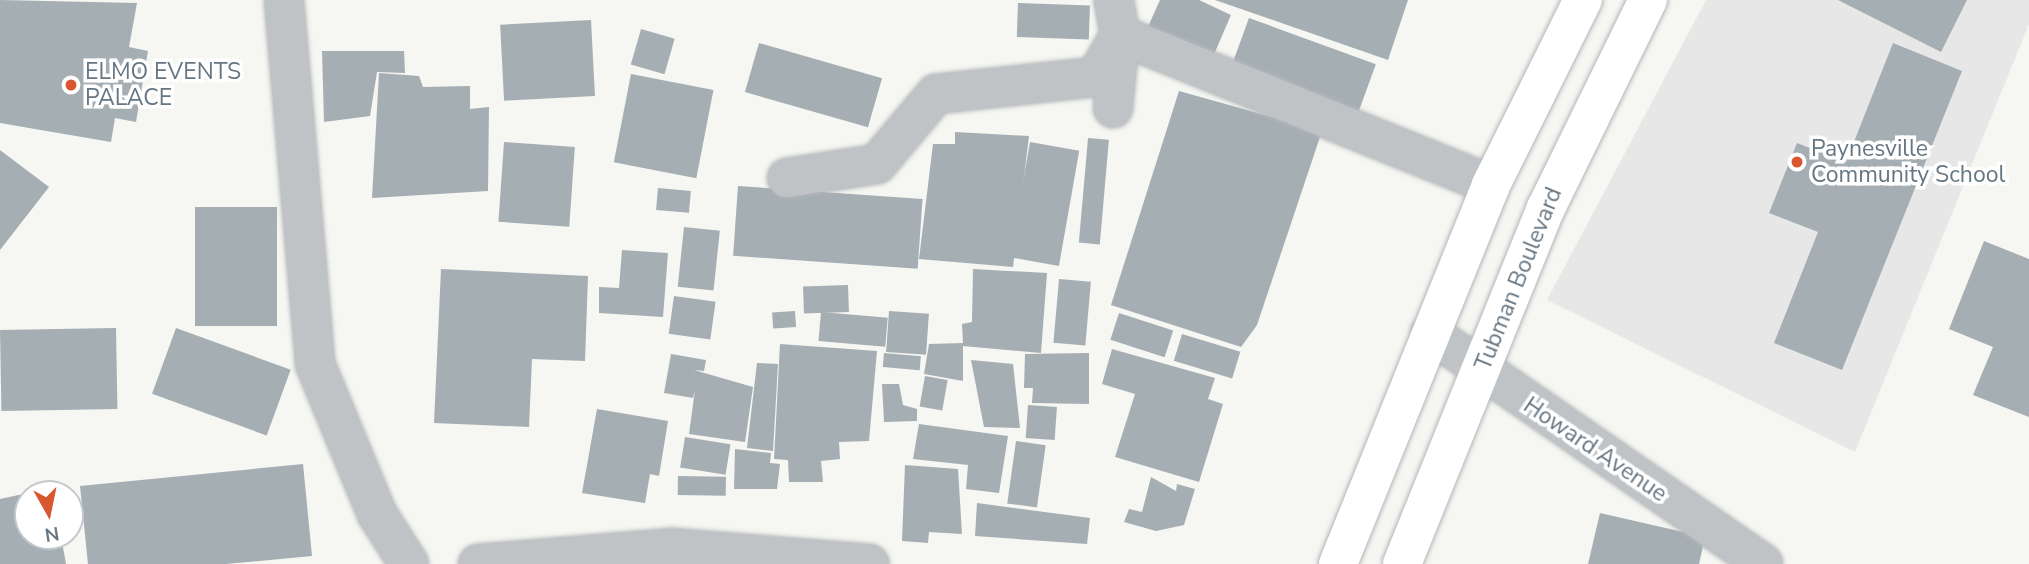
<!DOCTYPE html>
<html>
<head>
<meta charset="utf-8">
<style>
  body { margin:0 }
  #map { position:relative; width:2029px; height:564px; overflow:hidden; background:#f6f6f2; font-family:"Nunito Sans",sans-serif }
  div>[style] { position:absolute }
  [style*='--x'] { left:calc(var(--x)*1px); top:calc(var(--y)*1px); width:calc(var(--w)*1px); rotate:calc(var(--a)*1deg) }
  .built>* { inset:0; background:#e6e7e6 }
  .building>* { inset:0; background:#a5aeb3; transform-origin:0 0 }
  .roads { filter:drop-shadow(0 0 2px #b2b6b9) drop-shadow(0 0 2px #b2b6b9) }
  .street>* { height:38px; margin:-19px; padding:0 19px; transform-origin:19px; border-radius:19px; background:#bfc3c6 }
  .highway>* { height:38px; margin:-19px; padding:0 19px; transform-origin:19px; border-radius:19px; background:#fff }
  .dots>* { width:19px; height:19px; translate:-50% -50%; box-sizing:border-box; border:4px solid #fff; border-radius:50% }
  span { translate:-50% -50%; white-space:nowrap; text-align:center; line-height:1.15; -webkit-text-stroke:7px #fff; paint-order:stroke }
  .poi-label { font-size:23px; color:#667682 }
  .left { translate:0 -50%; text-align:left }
  .street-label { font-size:23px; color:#667682 }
  .north { position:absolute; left:14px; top:480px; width:70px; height:70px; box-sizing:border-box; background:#fff; border:2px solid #c2c8cd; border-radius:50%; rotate:171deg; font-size:19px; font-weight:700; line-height:28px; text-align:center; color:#667682 }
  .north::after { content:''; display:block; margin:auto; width:24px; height:32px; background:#d85730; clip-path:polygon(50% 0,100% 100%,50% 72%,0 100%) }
</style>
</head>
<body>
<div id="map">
  <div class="built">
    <div style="clip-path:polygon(1706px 0,2029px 0,2029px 24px,1855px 452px,1547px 300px)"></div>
  </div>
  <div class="building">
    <div style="clip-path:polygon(0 0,137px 3px,129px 47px,148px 51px,136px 122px,115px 118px,111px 142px,0 123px)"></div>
    <div style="clip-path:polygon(1160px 0,1199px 0,1231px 15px,1212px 59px,1146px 31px)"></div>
    <div style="clip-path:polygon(1215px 0,1408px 0,1388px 60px)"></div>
    <div style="clip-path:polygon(1838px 0,1967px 0,1941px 52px)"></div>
    <div style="left:1018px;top:3px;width:72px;height:34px;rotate:2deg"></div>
    <div style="left:1249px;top:18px;width:135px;height:52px;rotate:20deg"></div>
    <div style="left:591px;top:20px;width:76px;height:91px;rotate:87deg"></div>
    <div style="left:641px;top:29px;width:35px;height:37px;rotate:16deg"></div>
    <div style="left:759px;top:43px;width:128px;height:51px;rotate:16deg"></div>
    <div style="clip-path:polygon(1893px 43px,1962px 71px,1842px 370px,1774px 343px,1818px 232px,1769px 213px,1797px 143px,1846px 162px)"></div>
    <div style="clip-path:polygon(322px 51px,404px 51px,405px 73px,377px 72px,370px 116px,324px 122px)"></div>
    <div style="clip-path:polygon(379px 73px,419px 76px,423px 87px,470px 86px,470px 109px,489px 107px,488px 191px,372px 198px)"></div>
    <div style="left:631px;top:74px;width:84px;height:90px;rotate:11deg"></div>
    <div style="clip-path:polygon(1179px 91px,1322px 131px,1257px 325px,1241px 347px,1111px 305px)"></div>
    <div style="clip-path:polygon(955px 132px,1029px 136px,1013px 267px,919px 259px,933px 144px,955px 144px)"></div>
    <div style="left:1088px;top:138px;width:21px;height:105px;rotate:5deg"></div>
    <div style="left:504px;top:142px;width:71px;height:80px;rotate:4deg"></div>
    <div style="left:1030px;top:142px;width:50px;height:117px;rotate:10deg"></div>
    <div style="clip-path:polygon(0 150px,49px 187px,0 250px)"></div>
    <div style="left:738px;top:186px;width:185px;height:70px;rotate:4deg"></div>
    <div style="left:658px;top:188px;width:33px;height:22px;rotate:5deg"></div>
    <div style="left:195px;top:207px;width:82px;height:119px"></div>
    <div style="left:684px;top:227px;width:36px;height:60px;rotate:6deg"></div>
    <div style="clip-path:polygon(1984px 241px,2029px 259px,2029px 417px,1973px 395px,1993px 347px,1949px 329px)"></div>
    <div style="clip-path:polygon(622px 250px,668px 253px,663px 317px,599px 313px,599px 287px,619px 288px)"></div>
    <div style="clip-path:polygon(441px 269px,588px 276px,585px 361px,532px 359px,529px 427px,434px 423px)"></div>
    <div style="clip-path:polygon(973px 269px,1047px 273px,1041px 353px,963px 346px,963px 381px,924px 374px,929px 344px,963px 343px,962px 324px,972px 322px)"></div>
    <div style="left:1059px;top:279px;width:32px;height:64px;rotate:5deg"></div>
    <div style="left:848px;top:285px;width:27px;height:45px;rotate:88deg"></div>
    <div style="left:674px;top:296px;width:42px;height:38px;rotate:8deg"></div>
    <div style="left:795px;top:311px;width:16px;height:23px;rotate:86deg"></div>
    <div style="left:889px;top:311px;width:40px;height:41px;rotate:4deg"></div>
    <div style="left:821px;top:312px;width:67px;height:29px;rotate:5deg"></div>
    <div style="left:1119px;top:313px;width:57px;height:28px;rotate:18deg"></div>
    <div style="left:116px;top:328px;width:81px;height:116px;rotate:89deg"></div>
    <div style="left:176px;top:328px;width:122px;height:70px;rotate:20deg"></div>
    <div style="left:1182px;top:334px;width:61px;height:28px;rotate:17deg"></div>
    <div style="clip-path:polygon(780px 344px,877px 351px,869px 441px,839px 442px,840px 459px,821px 461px,823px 482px,789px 482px,788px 460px,774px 459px)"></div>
    <div style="clip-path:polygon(1112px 349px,1215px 378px,1208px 399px,1223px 404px,1199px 482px,1115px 457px,1135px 394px,1102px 384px)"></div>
    <div style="left:884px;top:353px;width:37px;height:14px;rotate:5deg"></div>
    <div style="clip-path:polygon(1089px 353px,1089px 404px,1032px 403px,1033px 388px,1024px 388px,1025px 354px)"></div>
    <div style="clip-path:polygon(671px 354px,706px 360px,704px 371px,694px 370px,753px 387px,745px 442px,689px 434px,695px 390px,693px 398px,664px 393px)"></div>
    <div style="clip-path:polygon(971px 360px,1013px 364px,1020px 428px,984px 427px)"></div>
    <div style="clip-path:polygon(757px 363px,778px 364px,773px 451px,747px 448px)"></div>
    <div style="left:925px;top:376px;width:23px;height:31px;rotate:10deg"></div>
    <div style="clip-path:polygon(882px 384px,899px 384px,903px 405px,917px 409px,917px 421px,884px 422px)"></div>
    <div style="left:1028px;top:405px;width:29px;height:33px;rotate:4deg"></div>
    <div style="clip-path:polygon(597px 409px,668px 421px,659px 476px,650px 474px,645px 503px,582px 493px)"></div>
    <div style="clip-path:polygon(919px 424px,1008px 436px,999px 493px,966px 489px,968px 465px,913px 459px)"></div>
    <div style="left:685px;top:437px;width:46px;height:31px;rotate:9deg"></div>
    <div style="left:1016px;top:441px;width:30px;height:63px;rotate:8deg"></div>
    <div style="clip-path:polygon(735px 449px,771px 453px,770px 463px,780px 464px,777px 489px,734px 489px)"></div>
    <div style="clip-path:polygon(303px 464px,312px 556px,226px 564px,88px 564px,80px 486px)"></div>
    <div style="clip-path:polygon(905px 465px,958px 469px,962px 534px,929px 532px,928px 543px,902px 541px)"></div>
    <div style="left:678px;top:476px;width:48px;height:19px;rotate:1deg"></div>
    <div style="clip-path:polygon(1151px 477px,1176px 491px,1177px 484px,1195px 489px,1184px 525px,1156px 531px,1124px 522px,1129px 509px,1142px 512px)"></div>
    <div style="clip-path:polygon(28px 493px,28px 536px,61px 536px,66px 564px,0 564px,0 499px)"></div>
    <div style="clip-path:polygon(977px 503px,1090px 518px,1087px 544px,975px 536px)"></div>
    <div style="clip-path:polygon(1600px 513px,1705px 537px,1699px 564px,1588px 564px)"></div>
  </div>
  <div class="roads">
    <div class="street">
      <div style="--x:284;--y:0;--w:365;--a:85.1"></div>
      <div style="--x:315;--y:364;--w:162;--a:67.5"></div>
      <div style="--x:377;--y:514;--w:59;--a:57.4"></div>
      <div style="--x:1113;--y:108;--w:73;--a:-84.5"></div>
      <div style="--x:1120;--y:35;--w:36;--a:-100"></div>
      <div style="--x:787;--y:178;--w:91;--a:-8.8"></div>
      <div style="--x:877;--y:164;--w:92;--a:-49.9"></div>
      <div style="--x:936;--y:94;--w:161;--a:-6.1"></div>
      <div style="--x:1096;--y:77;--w:48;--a:-60.3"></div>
      <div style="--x:1120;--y:35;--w:400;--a:22"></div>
      <div style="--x:1430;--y:333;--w:405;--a:34.7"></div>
      <div style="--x:478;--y:564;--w:194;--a:-4.7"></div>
      <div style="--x:671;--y:548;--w:199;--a:4.6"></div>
    </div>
    <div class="highway">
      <div style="--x:1338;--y:564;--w:409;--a:-68"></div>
      <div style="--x:1491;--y:185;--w:207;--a:-63.6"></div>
      <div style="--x:1402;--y:564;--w:384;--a:-68"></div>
      <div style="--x:1546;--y:208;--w:232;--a:-63.9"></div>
    </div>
  </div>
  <div class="dots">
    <div style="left:71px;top:85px;background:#d85730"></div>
    <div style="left:1797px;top:162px;background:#d85730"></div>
  </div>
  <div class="poi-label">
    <span class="left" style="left:85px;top:85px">ELMO EVENTS<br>PALACE</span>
    <span class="left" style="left:1811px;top:162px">Paynesville<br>Community School</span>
  </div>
  <div class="street-label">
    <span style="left:1519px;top:279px;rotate:-68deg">Tubman Boulevard</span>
    <span style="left:1595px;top:450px;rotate:34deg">Howard Avenue</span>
  </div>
  <div class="north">N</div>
</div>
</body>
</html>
